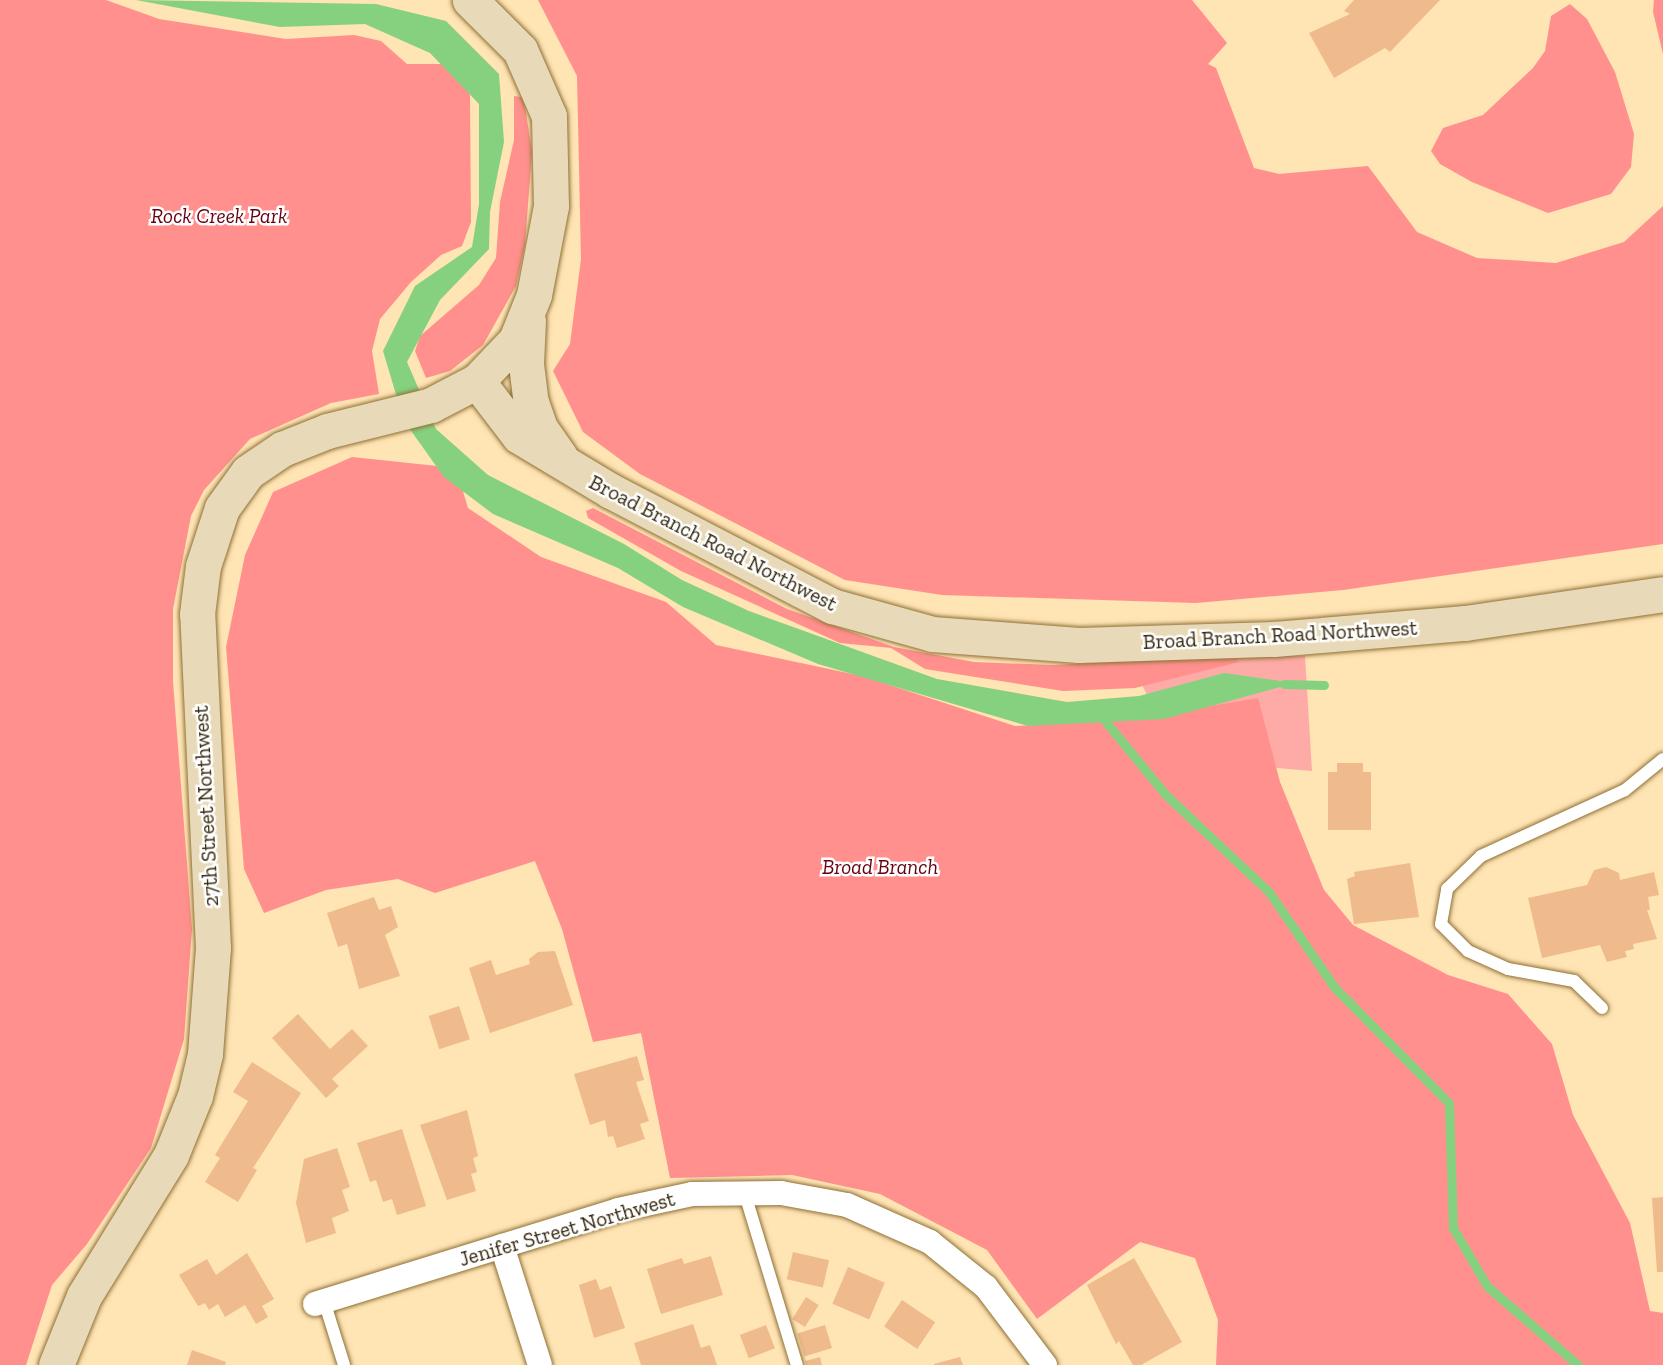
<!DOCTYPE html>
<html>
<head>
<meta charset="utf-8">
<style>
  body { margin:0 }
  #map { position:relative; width:1663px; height:1365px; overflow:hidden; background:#ffe4b4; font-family:"Zilla Slab",serif }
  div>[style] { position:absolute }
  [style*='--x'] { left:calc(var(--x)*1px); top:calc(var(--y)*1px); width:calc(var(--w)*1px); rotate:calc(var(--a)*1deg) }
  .green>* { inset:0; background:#feaba7 }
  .forest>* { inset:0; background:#ff908d }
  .water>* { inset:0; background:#86d17f }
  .stream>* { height:9px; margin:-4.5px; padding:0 4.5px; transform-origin:4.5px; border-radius:4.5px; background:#86d17f }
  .building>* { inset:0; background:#efba8c; transform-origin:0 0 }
  .roads { filter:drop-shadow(0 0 2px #8e7035) drop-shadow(0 0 2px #8e7035) }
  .lane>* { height:12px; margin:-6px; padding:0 6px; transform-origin:6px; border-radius:6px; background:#fff }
  .street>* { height:24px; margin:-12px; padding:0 12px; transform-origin:12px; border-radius:12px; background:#fff }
  .secondary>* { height:35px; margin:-17.5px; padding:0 17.5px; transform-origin:17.5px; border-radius:17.5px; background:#e8dab8 }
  span { translate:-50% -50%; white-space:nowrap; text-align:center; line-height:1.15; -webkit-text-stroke:5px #fff; paint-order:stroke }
  .park-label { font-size:21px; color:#670010; font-style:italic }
  .street-label { font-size:21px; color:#35280f }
</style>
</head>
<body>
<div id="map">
  <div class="green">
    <div style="clip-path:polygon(1154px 656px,1305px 656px,1312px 771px,1277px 768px,1186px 732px,1152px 705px,1129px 659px)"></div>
  </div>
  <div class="forest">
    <div style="clip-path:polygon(0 0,106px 0,159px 19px,286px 39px,354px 35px,381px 41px,407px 64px,451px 64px,470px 95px,471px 222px,462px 246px,441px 255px,411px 282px,380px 319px,372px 351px,379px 394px,331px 403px,250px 439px,204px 490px,191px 516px,173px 609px,173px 681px,192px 929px,184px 1039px,151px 1148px,87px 1244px,52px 1285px,26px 1365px,0 1365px)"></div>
    <div style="clip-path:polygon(538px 0,1192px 0,1227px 43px,1208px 64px,1216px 68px,1254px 168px,1279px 174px,1368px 166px,1417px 232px,1477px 258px,1556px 263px,1624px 242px,1663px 206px,1663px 544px,1343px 590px,1196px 603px,942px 595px,845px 580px,640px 474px,583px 432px,553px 371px,570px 344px,581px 259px,577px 76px)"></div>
    <div style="clip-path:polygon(1654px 0,1663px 0,1663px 54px,1653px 12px)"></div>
    <div style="clip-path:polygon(1570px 4px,1587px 19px,1615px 72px,1634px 134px,1631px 167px,1611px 194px,1548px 213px,1472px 182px,1440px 164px,1431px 151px,1443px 128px,1483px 115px,1533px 68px,1545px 51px,1551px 16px)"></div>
    <div style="clip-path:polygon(514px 96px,522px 97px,525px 106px,532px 152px,525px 245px,516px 286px,483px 345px,450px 371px,426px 378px,415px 351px,420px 336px,479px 285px,496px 258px,500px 202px,514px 140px)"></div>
    <div style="clip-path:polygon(352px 457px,456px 468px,468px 508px,541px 557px,666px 602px,716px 645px,862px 676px,1015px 726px,1128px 720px,1258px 698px,1280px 782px,1324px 890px,1353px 925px,1448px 975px,1508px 994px,1552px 1044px,1573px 1115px,1630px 1223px,1650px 1311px,1663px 1313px,1663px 1365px,1216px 1365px,1218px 1320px,1195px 1258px,1140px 1242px,1037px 1319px,987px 1250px,880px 1194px,792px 1175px,670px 1178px,641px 1033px,593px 1042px,562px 929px,535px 861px,435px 893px,398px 879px,326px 890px,264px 913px,244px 869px,226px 647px,245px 555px,273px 492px)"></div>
    <div style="clip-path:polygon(593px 508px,787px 609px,894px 647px,974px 662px,1053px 665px,1234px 656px,1239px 662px,1135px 688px,1063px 691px,925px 669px,891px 648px,840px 643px,681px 571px,588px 518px,586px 511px)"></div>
  </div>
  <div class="water">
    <div style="clip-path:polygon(136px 0,376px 4px,446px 21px,499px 74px,504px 142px,490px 212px,489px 249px,440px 300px,407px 362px,436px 429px,488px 475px,624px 544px,682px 580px,749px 611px,937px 679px,1067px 702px,1139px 696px,1224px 673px,1295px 683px,1164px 719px,1028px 726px,818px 664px,683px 607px,618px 568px,493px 514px,444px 477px,404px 421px,383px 351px,415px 286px,472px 247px,479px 204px,479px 104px,430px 53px,365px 24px,280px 27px)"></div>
  </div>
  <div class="stream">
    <div style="--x:1284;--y:684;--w:40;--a:1.4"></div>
    <div style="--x:1101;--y:716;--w:101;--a:50.6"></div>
    <div style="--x:1165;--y:794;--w:143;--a:43.3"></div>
    <div style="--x:1269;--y:892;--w:116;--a:55.5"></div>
    <div style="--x:1335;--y:988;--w:162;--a:45.3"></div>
    <div style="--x:1449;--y:1103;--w:125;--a:88.2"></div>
    <div style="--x:1453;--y:1228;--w:67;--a:59.6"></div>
    <div style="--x:1487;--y:1286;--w:121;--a:41"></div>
  </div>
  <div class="building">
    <div style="clip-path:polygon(1354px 0,1440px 0,1390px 52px,1385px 48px,1334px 78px,1309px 33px,1350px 14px,1344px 11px)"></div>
    <div style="clip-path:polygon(1337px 763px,1363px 763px,1363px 772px,1371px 772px,1371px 830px,1328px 830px,1328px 772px,1337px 772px)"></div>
    <div style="clip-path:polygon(1410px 863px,1419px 917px,1354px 924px,1347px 879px,1355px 876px,1354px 872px)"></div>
    <div style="clip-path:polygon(1606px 867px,1619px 873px,1620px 880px,1654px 872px,1659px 895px,1648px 897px,1650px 910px,1647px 910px,1657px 939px,1633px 944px,1634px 949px,1625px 951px,1627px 957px,1607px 962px,1600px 945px,1542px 958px,1528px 898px,1587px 885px,1594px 870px)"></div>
    <div style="clip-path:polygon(374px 897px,379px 910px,391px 906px,398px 927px,385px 935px,400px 976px,359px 989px,347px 944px,338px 947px,327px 913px)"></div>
    <div style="clip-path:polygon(555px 951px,573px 1005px,490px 1033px,469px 968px,491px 960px,496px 975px,530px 964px,529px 959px,538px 952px)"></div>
    <div style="left:459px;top:1006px;width:35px;height:32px;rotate:72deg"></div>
    <div style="clip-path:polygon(298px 1014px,330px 1049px,352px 1029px,368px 1046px,332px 1079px,339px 1086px,326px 1098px,272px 1038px)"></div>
    <div style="clip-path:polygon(637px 1056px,644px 1080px,636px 1082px,649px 1121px,640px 1124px,645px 1139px,617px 1148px,613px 1136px,608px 1137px,605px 1120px,590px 1125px,574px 1074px)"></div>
    <div style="clip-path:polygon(252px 1062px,301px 1093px,253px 1168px,257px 1170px,238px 1202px,205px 1182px,220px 1158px,215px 1155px,248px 1101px,233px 1092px)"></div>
    <div style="clip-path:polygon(467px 1110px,478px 1156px,473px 1158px,477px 1172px,471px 1174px,476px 1191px,447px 1200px,420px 1125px)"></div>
    <div style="clip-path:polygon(402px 1129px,426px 1206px,397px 1215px,392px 1199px,383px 1202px,376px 1180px,370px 1182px,357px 1143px)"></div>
    <div style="clip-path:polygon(337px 1148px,350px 1187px,342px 1190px,349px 1211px,332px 1218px,336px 1233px,306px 1243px,296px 1203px,304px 1159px)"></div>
    <div style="clip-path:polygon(1663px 1197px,1663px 1272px,1657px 1272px,1652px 1198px)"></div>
    <div style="left:793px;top:1252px;width:37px;height:28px;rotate:13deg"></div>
    <div style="clip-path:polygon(247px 1253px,274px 1299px,262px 1306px,268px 1317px,256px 1324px,245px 1305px,225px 1317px,218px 1304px,209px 1310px,205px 1303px,198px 1306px,179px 1275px,207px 1259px,216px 1275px)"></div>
    <div style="clip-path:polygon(711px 1256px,723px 1295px,661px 1314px,647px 1269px,682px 1258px,684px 1264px)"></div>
    <div style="clip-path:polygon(1134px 1258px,1182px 1342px,1141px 1365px,1133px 1365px,1119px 1341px,1116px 1344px,1087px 1285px)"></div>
    <div style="left:848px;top:1267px;width:40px;height:40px;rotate:23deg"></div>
    <div style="clip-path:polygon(596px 1279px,600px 1290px,611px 1286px,625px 1328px,594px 1338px,579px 1285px)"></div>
    <div style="left:806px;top:1297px;width:15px;height:26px;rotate:32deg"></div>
    <div style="left:902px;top:1300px;width:40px;height:32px;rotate:34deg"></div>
    <div style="clip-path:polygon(693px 1324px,701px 1348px,710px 1345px,717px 1365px,641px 1365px,634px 1343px)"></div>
    <div style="left:766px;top:1325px;width:25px;height:28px;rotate:69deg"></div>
    <div style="left:825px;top:1325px;width:24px;height:29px;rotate:73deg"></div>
    <div style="clip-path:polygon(192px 1350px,226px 1362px,225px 1365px,187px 1365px)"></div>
    <div style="clip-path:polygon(820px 1357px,822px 1365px,806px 1365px,805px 1361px)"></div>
    <div style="clip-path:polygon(960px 1357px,963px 1365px,934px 1365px,934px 1364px)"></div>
  </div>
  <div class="roads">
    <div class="lane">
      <div style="--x:1602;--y:1008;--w:39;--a:-136"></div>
      <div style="--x:1574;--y:981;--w:67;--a:-169.7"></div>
      <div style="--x:1508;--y:969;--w:44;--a:-155.8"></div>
      <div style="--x:1468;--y:951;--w:38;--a:-135"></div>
      <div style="--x:1441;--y:924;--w:36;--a:-80"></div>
      <div style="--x:1447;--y:889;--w:47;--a:-44.1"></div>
      <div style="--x:1481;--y:856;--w:158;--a:-24.6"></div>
      <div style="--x:1625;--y:790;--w:49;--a:-39.2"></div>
      <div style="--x:744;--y:1191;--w:182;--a:73.1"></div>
      <div style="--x:324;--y:1301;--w:67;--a:72.6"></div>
    </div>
    <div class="street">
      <div style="--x:502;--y:1246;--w:125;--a:72.3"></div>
      <div style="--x:315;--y:1304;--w:317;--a:-17.2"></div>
      <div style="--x:618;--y:1210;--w:76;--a:-12.2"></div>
      <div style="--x:692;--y:1194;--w:89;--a:-0.6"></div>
      <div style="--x:781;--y:1193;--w:67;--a:10.3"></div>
      <div style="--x:847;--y:1205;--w:91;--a:24"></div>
      <div style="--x:930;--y:1242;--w:72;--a:38.8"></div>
      <div style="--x:986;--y:1287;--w:98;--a:52.9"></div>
    </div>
    <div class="secondary">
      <div style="--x:528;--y:321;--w:43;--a:92.7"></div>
      <div style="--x:526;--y:364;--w:38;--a:83"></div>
      <div style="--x:531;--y:402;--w:28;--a:71"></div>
      <div style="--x:540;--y:428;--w:35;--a:55"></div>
      <div style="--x:477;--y:381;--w:69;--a:52.6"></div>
      <div style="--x:519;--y:436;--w:107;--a:30.9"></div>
      <div style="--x:611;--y:491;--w:249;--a:27.5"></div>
      <div style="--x:832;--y:606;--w:104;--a:15.6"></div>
      <div style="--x:932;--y:634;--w:147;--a:4.3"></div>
      <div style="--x:1079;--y:645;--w:195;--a:-1.8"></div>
      <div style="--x:1274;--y:639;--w:192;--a:-4.8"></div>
      <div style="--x:1465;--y:623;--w:200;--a:-8.3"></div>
      <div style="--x:56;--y:1365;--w:74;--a:-67.9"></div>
      <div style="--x:84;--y:1296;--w:166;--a:-58.3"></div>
      <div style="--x:171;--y:1155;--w:64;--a:-67.9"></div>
      <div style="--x:195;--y:1096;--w:43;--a:-76.6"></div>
      <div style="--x:205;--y:1054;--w:106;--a:-85.7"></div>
      <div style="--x:213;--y:948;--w:334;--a:-92.7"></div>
      <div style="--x:197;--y:614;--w:48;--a:-82.9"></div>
      <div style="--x:203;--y:566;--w:61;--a:-71.9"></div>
      <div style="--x:222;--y:508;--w:44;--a:-54.2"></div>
      <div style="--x:248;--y:472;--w:41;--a:-34.1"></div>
      <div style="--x:282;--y:449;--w:48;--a:-21.8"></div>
      <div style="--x:327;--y:431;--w:107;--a:-14"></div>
      <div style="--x:431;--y:405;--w:52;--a:-27.6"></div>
      <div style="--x:477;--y:381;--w:57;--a:-46.4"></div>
      <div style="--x:516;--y:340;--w:48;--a:-68.2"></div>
      <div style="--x:534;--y:295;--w:91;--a:-79.2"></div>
      <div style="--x:551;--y:206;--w:90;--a:-91.3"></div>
      <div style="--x:549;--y:116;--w:72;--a:-113.7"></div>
      <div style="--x:520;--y:50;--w:71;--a:-135"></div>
    </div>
  </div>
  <div class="park-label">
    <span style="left:219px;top:216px">Rock Creek Park</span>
    <span style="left:880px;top:867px">Broad Branch</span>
  </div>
  <div class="street-label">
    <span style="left:713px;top:543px;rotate:27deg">Broad Branch Road Northwest</span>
    <span style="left:1280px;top:635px;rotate:-3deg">Broad Branch Road Northwest</span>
    <span style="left:206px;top:806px;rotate:-93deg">27th Street Northwest</span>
    <span style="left:567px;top:1229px;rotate:-16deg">Jenifer Street Northwest</span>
  </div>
</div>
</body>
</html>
